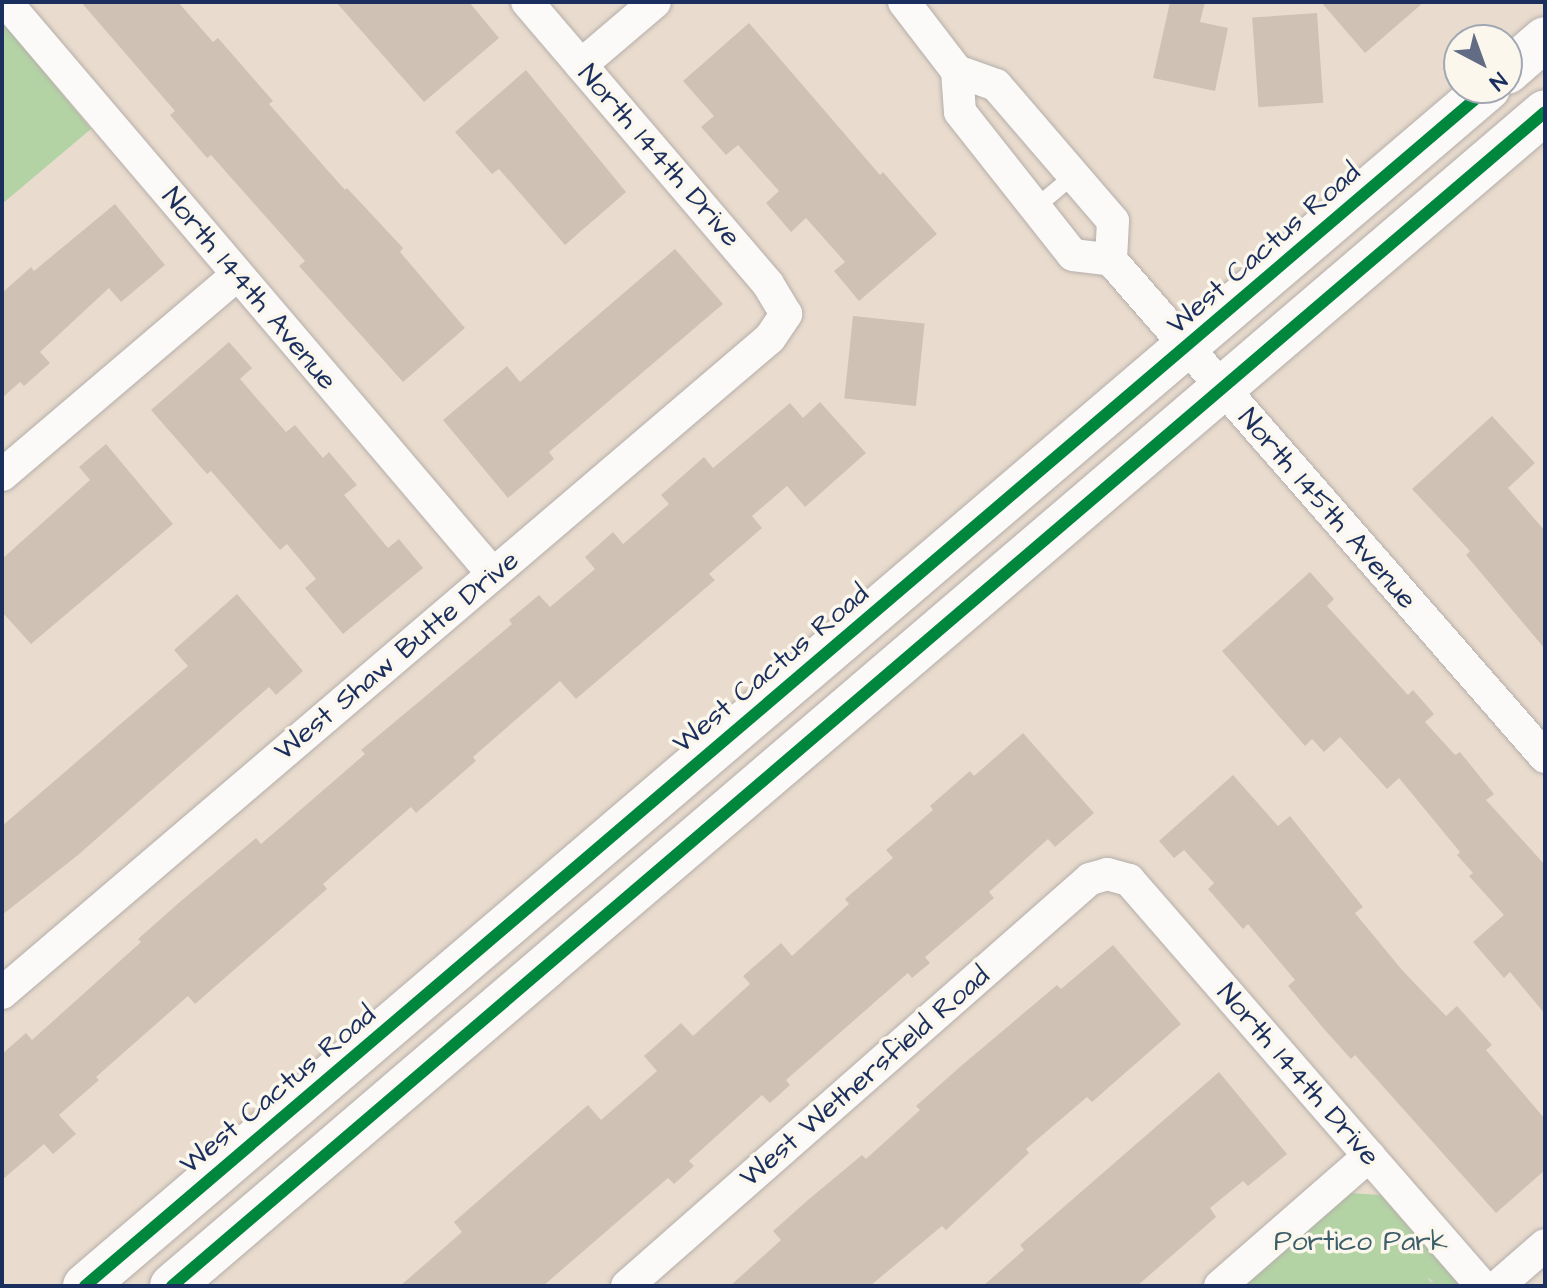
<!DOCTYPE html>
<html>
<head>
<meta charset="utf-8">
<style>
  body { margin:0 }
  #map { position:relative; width:1547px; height:1288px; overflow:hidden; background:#e9dcce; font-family:"Architects Daughter",sans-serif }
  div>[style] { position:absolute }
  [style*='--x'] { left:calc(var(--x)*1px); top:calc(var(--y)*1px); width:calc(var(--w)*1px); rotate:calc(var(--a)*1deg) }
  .green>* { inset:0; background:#b3d3a5 }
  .building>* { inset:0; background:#cfc2b4; transform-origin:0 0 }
  .path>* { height:5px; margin-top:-2.5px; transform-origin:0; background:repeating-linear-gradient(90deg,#d4d2d1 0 2px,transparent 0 8px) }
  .roads { filter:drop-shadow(0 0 2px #b5aeaa) drop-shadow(0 0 2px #b5aeaa) }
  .lane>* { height:16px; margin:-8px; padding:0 8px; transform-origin:8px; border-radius:8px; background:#fcfaf8 }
  .street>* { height:32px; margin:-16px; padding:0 16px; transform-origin:16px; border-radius:16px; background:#fcfaf8 }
  .secondary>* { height:44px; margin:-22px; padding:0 22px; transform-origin:22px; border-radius:22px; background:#fcfaf8 }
  .cycleway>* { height:12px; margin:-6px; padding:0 6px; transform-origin:6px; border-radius:6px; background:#00873e }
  span { translate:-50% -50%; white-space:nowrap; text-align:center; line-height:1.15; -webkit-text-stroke:7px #fbf7ec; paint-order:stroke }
  .street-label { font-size:28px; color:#1b2f5e }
  .park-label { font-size:28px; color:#3b5e69 }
  .frame { position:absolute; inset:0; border:4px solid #1b2f5e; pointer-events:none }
  .north { position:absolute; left:1443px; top:24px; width:80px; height:80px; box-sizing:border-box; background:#fbf7ec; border:2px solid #a1a7b3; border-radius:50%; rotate:139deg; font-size:22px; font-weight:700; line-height:32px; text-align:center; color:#1b2f5e }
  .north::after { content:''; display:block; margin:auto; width:28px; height:36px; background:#636c85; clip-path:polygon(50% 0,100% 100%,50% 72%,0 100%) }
</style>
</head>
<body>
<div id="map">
  <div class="green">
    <div style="clip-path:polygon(2px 21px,91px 129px,2px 204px)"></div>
    <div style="clip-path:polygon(1350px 1193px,1381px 1195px,1460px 1286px,1245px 1286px)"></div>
  </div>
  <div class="building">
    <div style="clip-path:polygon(81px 2px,178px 2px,213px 42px,218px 38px,273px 101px,269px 104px,345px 190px,347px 188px,403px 248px,400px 252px,465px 328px,403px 382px,299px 266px,305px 261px,211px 155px,207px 158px,170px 115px,175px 111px)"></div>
    <div style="clip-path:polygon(336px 2px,469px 2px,499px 38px,424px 102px)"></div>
    <div style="clip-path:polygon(1170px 2px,1205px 2px,1200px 22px,1228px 28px,1215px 91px,1153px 78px)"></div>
    <div style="clip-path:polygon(1321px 2px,1424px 2px,1365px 53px)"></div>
    <div style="left:1317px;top:13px;width:90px;height:65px;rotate:86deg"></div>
    <div style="clip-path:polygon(749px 23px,880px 175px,883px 172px,937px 234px,859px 301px,834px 271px,845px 262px,806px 218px,791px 232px,766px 203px,779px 191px,738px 145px,726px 155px,701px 127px,714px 116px,683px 81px)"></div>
    <div style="clip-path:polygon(526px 70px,626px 192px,565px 245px,499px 169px,492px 174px,455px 132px)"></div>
    <div style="clip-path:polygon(115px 204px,165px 265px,121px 302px,109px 288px,40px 352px,50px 363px,24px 386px,20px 382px,2px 398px,2px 293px,31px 267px,34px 271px)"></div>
    <div style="clip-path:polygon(675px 249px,723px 304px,549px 452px,554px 459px,508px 498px,443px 420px,507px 366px,520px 382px)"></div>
    <div style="left:853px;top:316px;width:72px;height:83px;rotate:6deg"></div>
    <div style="clip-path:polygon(229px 342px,252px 368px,240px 379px,286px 432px,295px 425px,323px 458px,329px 452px,357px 485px,344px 495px,388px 548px,399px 539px,423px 568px,343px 634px,305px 588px,316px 579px,287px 544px,280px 550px,211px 471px,207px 474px,151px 410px)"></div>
    <div style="clip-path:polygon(820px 402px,866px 453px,805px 507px,787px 486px,752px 516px,762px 528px,709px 574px,715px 580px,576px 699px,560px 681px,473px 757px,476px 761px,416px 813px,411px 807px,323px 884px,327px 889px,195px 1004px,188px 996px,96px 1077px,99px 1080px,59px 1115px,76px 1134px,53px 1154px,44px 1144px,2px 1180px,2px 1054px,26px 1033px,32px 1040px,141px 942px,138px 939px,181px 901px,256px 838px,261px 844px,365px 754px,361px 750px,512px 624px,509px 620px,539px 595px,550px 607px,595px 569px,585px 557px,613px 532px,623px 544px,669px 504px,661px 495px,704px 457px,713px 468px,790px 403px,803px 418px)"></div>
    <div style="clip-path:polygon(1492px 416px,1535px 463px,1508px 488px,1545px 531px,1545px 649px,1466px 555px,1470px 551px,1412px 489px)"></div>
    <div style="clip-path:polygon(106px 444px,173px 524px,31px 644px,2px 612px,2px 559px,90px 480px,79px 467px)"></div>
    <div style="clip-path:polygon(1310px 572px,1334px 599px,1327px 606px,1408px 695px,1413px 690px,1434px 714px,1425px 722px,1455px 755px,1460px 752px,1494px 794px,1486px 800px,1545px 865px,1545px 1014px,1510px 972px,1504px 978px,1473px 942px,1504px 915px,1469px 876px,1473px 873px,1457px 855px,1460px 852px,1399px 778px,1387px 789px,1340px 737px,1324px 752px,1312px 739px,1305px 746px,1222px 651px)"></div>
    <div style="clip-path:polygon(237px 594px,303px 671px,276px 695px,269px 687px,78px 855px,2px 915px,2px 826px,188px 666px,174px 650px)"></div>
    <div style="clip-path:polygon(1023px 733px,1094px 813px,1055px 847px,1048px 839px,989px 892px,994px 898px,925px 957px,930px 963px,912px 978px,908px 973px,786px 1080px,790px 1085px,770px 1103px,762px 1095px,689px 1161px,694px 1166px,674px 1184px,668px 1178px,543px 1286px,400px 1286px,462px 1232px,454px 1222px,588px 1105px,601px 1120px,657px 1071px,644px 1056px,681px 1023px,693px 1036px,750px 984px,743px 976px,781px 943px,792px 956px,849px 904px,845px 899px,893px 858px,886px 850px,933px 810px,930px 806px,970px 771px,974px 776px)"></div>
    <div style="clip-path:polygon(1233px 775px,1278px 826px,1290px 816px,1363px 907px,1355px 913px,1402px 970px,1446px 1016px,1457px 1006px,1492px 1045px,1486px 1050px,1545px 1119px,1545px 1170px,1496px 1213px,1355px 1055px,1351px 1059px,1324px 1029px,1288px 986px,1295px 980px,1248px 924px,1243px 929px,1208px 889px,1214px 883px,1184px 850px,1174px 858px,1159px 841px)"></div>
    <div style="clip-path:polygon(1113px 945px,1181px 1024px,1092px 1102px,1087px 1097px,1026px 1149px,1029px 1153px,946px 1230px,942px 1226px,870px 1286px,730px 1286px,781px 1240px,773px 1231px,808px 1200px,862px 1155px,866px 1159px,920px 1110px,916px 1106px,961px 1066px,1057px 985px,1061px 989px)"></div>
    <div style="clip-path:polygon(1219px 1072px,1287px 1154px,1248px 1186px,1243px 1181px,1210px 1208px,1216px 1217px,1137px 1286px,983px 1286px,1024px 1250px,1020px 1245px)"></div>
  </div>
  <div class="path">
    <div style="--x:1424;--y:1286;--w:13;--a:-42"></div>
  </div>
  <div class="roads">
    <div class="lane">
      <div style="--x:1035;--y:208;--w:51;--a:-40.2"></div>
    </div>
    <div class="street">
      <div style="--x:6;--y:2;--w:751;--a:49.59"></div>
      <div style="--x:904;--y:2;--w:87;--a:52.5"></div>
      <div style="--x:957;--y:71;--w:41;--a:19.7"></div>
      <div style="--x:996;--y:85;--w:179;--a:49.3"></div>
      <div style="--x:1113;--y:221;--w:39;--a:93"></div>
      <div style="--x:581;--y:65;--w:97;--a:-40.4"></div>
      <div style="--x:957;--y:71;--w:41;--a:85.8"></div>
      <div style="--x:960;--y:112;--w:182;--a:51.7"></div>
      <div style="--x:1073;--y:255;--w:38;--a:7"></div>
      <div style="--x:1111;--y:260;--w:660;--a:48.87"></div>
      <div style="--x:2;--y:475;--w:309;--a:-40.4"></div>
      <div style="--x:2;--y:993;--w:1009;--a:-40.46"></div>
      <div style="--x:770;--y:338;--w:29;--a:-56"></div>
      <div style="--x:786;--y:314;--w:35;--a:-121"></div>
      <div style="--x:768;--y:284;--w:371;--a:-130.5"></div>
      <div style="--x:627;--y:1286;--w:616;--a:-41.32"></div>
      <div style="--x:1090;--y:879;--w:18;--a:-16"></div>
      <div style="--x:1107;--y:874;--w:23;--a:15"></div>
      <div style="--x:1129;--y:880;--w:538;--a:48.99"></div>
      <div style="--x:1220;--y:1286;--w:198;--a:-41.1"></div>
      <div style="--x:1498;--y:1286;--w:62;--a:-41.1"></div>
    </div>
    <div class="secondary">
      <div style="--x:1507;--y:72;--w:50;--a:-41"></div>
      <div style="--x:85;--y:1286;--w:1845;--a:-40.49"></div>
      <div style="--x:172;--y:1286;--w:1806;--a:-40.53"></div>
    </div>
  </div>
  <div class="cycleway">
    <div style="--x:85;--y:1286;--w:1845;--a:-40.49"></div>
    <div style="--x:172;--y:1286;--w:1806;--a:-40.53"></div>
  </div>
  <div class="street-label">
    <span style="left:659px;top:156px;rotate:49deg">North 144th Drive</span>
    <span style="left:1264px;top:249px;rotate:-41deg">West Cactus Road</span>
    <span style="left:249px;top:289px;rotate:50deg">North 144th Avenue</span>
    <span style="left:1327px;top:509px;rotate:49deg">North 145th Avenue</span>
    <span style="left:397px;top:656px;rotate:-40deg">West Shaw Butte Drive</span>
    <span style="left:771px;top:669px;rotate:-40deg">West Cactus Road</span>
    <span style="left:1298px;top:1075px;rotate:49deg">North 144th Drive</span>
    <span style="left:865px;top:1077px;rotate:-41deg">West Wethersfield Road</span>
    <span style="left:278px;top:1090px;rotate:-40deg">West Cactus Road</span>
  </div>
  <div class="park-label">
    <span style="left:1361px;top:1242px">Portico Park</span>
  </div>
  <div class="frame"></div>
  <div class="north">N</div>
</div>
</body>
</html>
